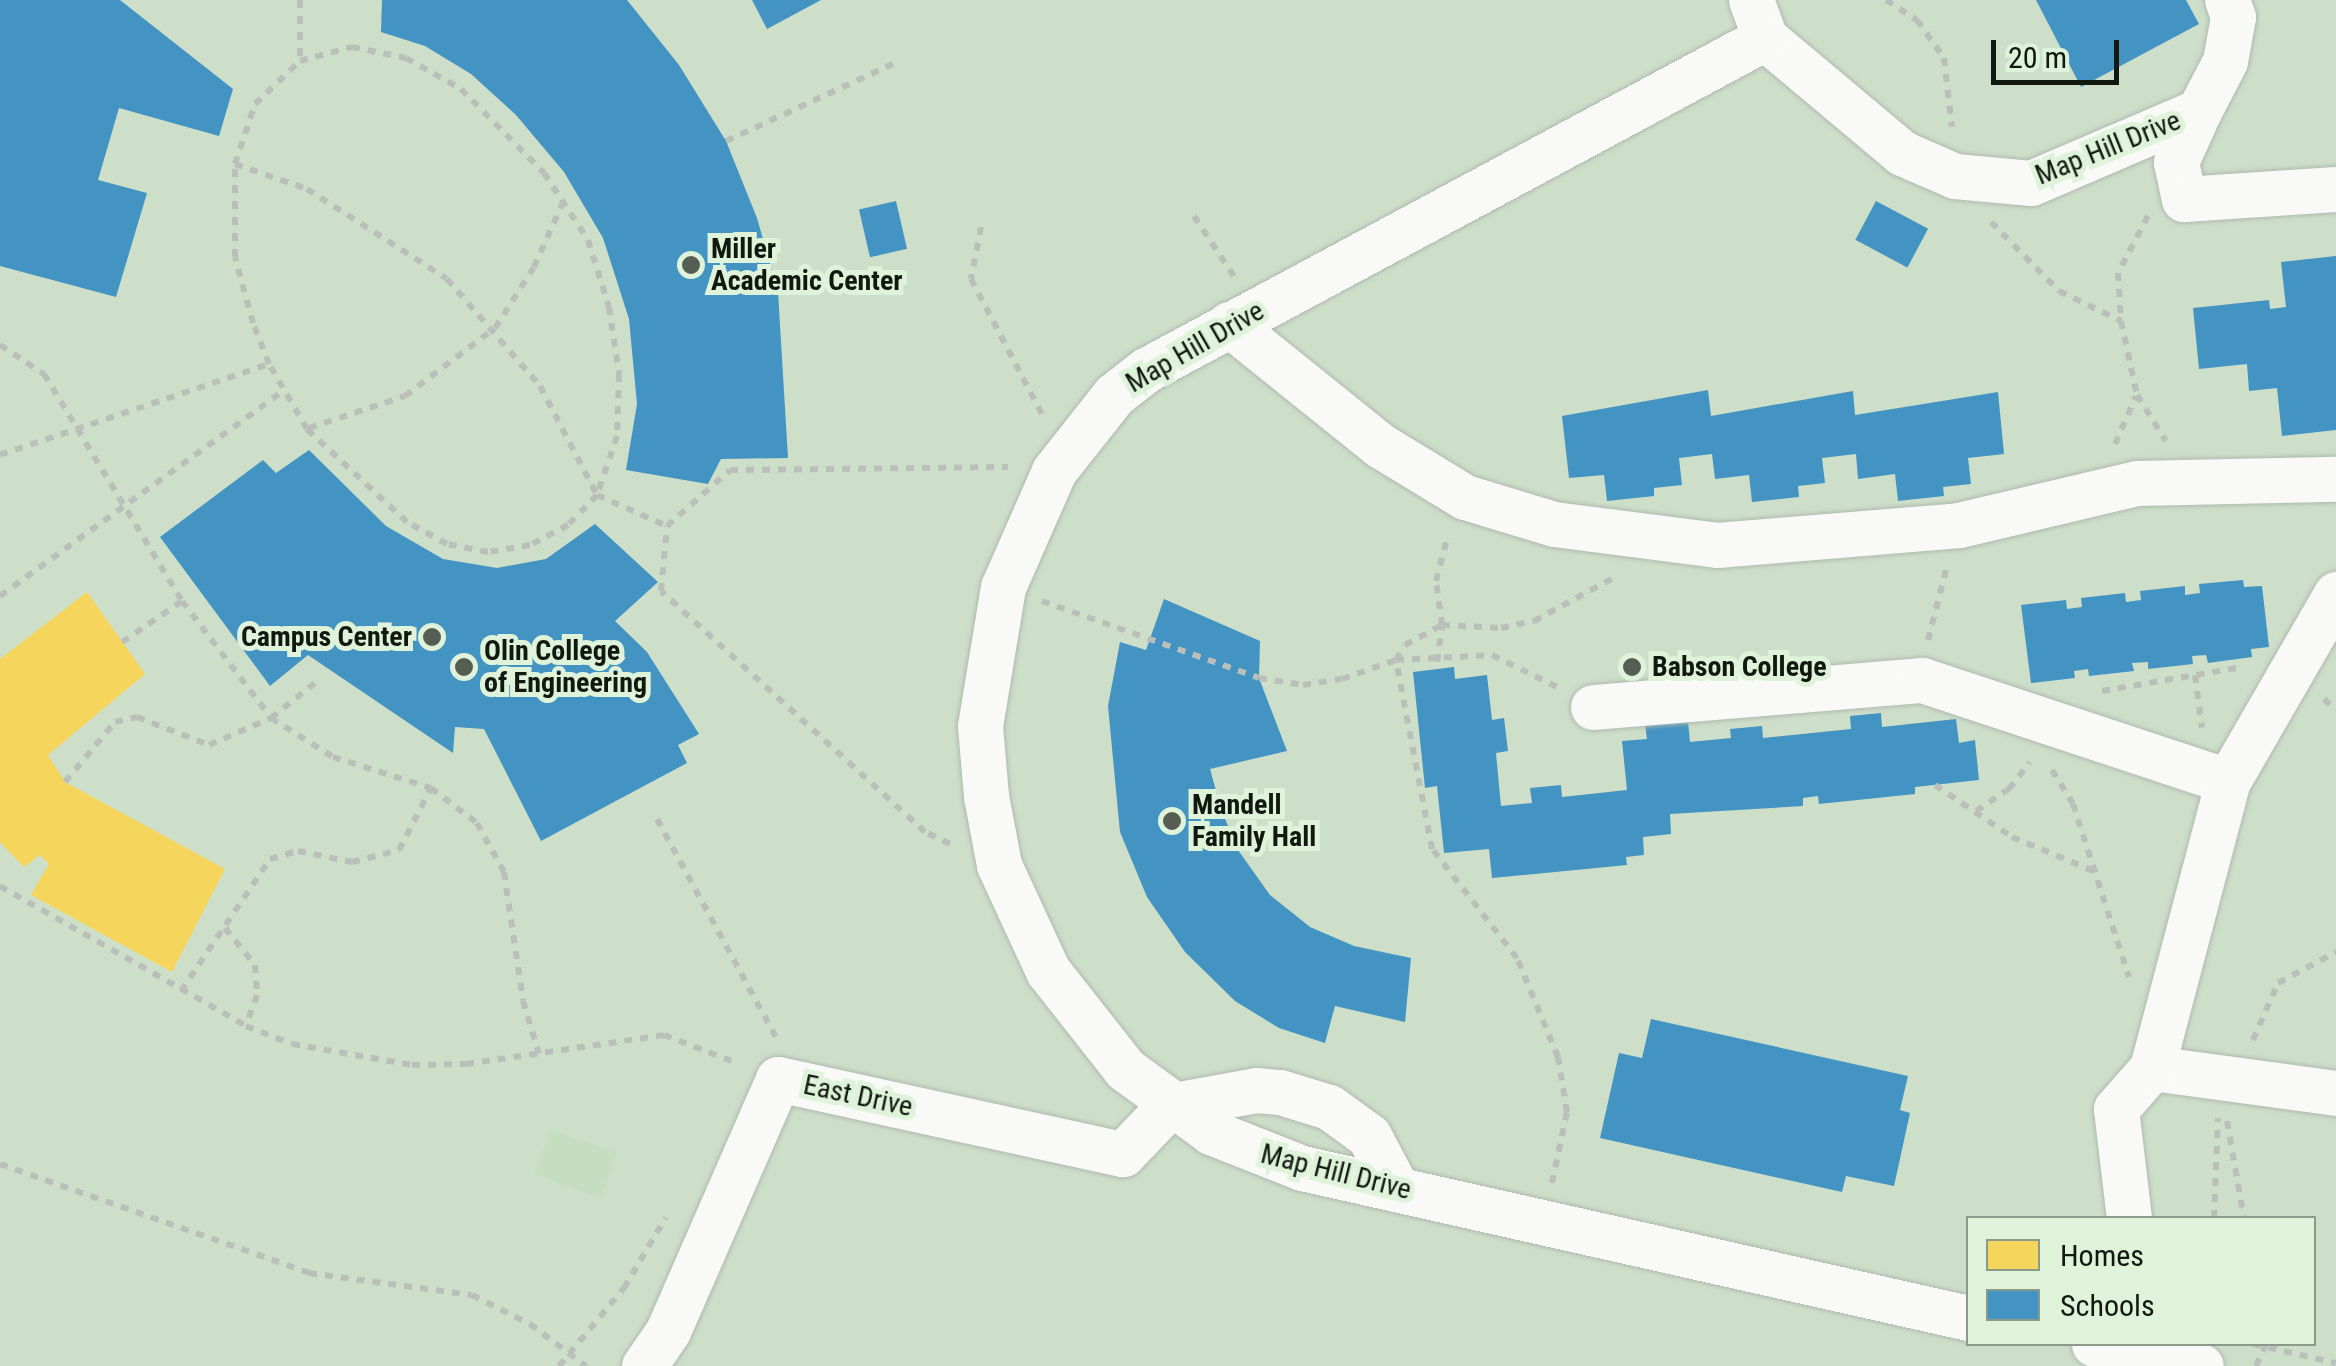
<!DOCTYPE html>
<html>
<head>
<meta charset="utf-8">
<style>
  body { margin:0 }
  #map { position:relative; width:2336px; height:1366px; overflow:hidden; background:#d5e0d3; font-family:"Roboto Condensed",sans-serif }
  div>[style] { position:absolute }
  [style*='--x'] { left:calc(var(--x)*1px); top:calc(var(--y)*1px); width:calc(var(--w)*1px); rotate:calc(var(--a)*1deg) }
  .built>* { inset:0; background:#cddfc9 }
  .green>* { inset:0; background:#c4debf; transform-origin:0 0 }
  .homes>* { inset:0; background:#f6d55c }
  .schools>* { inset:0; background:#4393c3; transform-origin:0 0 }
  .path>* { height:6px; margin-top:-3px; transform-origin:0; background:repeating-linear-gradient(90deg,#bbbfba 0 8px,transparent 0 16px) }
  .roads { filter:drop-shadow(0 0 2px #b0b9af) drop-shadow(0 0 2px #b0b9af) }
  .minor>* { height:45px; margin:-22.5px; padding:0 22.5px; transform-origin:22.5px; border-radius:22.5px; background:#f9faf8 }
  .dots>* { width:28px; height:28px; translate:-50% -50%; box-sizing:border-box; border:5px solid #def3da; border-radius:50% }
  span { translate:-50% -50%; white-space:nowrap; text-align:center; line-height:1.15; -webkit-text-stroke:10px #def3da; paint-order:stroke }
  .street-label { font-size:28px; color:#111810 }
  .poi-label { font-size:28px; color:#111810; font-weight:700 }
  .left { translate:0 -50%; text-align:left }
  .right { translate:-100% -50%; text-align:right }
  .legend { position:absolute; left:1966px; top:1216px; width:350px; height:130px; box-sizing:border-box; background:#def3da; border:2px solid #8c9b89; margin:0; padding:12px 18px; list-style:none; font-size:30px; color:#111810 }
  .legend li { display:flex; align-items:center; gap:20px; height:50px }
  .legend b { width:50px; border:2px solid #8c9b89 }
  .scale { position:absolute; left:1991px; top:40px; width:128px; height:45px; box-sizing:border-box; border:5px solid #111810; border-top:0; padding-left:12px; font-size:30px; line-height:35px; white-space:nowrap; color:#111810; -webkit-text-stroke:8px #def3da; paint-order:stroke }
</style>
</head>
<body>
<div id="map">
  <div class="built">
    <div style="clip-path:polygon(evenodd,0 0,2336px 0,2336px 1366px,0 1366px,0 0,1968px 1218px,2314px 1218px,2314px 1344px,1968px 1344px,1968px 1218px)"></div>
  </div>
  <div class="green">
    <div style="left:551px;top:1129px;width:70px;height:48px;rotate:20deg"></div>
  </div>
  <div class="homes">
    <div style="clip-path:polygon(87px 592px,145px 674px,48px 755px,65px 782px,225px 869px,172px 972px,31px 895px,49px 864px,40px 855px,24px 867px,0 842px,0 659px)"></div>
  </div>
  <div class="schools">
    <div style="clip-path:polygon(0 0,120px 0,233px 89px,219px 136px,119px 108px,98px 180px,147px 193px,116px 297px,0 266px)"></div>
    <div style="clip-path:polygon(382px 0,627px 0,679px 65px,726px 141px,757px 218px,778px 292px,788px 458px,721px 459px,708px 484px,626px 470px,637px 404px,629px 319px,603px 238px,564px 172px,516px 115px,471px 74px,425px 46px,381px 32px)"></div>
    <div style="clip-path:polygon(752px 0,821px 0,767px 29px)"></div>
    <div style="clip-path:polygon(2036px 0,2186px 0,2199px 24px,2081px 87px)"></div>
    <div style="left:896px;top:201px;width:49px;height:38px;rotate:77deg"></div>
    <div style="left:1876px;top:201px;width:59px;height:44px;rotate:28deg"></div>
    <div style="clip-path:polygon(2336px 256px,2336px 430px,2282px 436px,2277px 388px,2249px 391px,2247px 364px,2199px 369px,2193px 308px,2269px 300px,2270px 309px,2286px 307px,2281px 262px)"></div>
    <div style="clip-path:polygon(1708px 390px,1711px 416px,1853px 391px,1855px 415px,1998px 392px,2004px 454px,1968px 458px,1971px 484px,1943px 487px,1944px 496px,1898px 501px,1895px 474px,1858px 479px,1856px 454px,1822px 458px,1825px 483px,1798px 486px,1799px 497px,1752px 502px,1749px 475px,1715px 479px,1712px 454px,1679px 458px,1682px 485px,1654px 488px,1654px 496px,1607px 501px,1604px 475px,1569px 478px,1562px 416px)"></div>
    <div style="clip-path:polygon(309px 450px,386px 526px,443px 559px,497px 568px,546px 559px,595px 524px,658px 582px,615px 621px,647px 652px,699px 734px,678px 745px,687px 763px,541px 841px,484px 729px,455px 727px,453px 753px,308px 655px,270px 686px,160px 537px,263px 460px,276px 473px)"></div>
    <div style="clip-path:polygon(2243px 580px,2244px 587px,2262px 586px,2269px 647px,2251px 649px,2252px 657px,2208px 663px,2206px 655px,2192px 656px,2193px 664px,2148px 669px,2148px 662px,2132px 663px,2134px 671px,2089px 676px,2088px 669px,2074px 671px,2075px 678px,2031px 683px,2021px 605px,2066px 600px,2067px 609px,2082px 607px,2081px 598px,2125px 593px,2126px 602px,2141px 600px,2140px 591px,2185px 586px,2185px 595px,2200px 593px,2199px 584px)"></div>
    <div style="clip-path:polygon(1164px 599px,1260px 641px,1259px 678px,1287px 751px,1210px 769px,1221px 809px,1238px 850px,1270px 895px,1310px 927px,1354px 946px,1411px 958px,1405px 1022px,1335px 1006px,1325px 1043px,1279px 1028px,1235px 1001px,1185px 952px,1147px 897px,1120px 832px,1108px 706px,1120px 642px,1146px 650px)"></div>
    <div style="clip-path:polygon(1454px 667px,1455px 679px,1487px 675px,1492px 720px,1504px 718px,1508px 751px,1496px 753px,1501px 806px,1532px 803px,1530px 788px,1561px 785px,1562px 797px,1627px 790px,1622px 741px,1647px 739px,1644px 716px,1687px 711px,1690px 742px,1731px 738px,1730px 729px,1762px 726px,1763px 738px,1851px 729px,1850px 716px,1881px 713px,1882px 727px,1956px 719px,1959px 743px,1975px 740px,1979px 780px,1915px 787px,1915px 794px,1819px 804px,1818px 796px,1803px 798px,1803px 806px,1670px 814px,1671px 834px,1643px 837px,1644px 855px,1626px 857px,1627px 865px,1492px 878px,1489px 849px,1444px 853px,1437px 786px,1425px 788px,1413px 672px)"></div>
    <div style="clip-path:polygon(1651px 1019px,1908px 1076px,1900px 1110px,1910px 1113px,1894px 1186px,1846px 1176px,1842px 1192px,1600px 1138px,1619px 1053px,1642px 1058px)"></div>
  </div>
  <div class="path">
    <div style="--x:300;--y:0;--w:61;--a:90"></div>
    <div style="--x:1886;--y:0;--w:37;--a:33"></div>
    <div style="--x:1917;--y:20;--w:47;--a:54.6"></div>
    <div style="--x:1944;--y:58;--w:69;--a:83.4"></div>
    <div style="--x:352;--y:47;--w:55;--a:11.5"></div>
    <div style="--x:406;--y:58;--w:63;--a:29.4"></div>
    <div style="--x:461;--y:89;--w:118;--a:45.3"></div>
    <div style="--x:544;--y:173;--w:80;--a:56.7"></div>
    <div style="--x:588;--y:240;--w:70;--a:72.6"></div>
    <div style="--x:609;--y:307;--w:68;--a:81.5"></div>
    <div style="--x:619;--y:374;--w:62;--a:91.8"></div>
    <div style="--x:617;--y:436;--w:62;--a:108.7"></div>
    <div style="--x:597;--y:495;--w:42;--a:134"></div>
    <div style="--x:568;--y:525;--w:43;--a:152.2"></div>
    <div style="--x:530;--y:545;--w:43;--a:170.5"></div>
    <div style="--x:488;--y:552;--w:42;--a:-169"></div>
    <div style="--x:447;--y:544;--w:46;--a:-151.2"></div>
    <div style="--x:407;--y:522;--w:137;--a:-137.1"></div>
    <div style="--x:307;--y:429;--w:75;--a:-120.3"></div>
    <div style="--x:269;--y:364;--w:44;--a:-111.3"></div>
    <div style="--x:253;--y:323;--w:68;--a:-105.3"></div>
    <div style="--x:235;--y:257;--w:93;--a:-90"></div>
    <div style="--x:235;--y:164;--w:63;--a:-71.6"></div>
    <div style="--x:255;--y:104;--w:62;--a:-43.7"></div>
    <div style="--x:300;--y:61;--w:54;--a:-15.1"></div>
    <div style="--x:726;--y:141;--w:186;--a:-24.8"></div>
    <div style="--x:235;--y:164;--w:76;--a:19.1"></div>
    <div style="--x:307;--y:189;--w:166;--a:32.7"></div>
    <div style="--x:447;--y:279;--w:142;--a:49"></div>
    <div style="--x:540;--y:386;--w:123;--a:62.4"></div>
    <div style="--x:597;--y:495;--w:77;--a:23.9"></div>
    <div style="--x:1194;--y:216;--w:74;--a:56.5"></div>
    <div style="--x:2148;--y:216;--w:64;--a:117.8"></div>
    <div style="--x:2118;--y:273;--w:48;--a:86.4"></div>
    <div style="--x:2121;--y:321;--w:76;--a:77.8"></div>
    <div style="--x:2137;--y:395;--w:54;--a:57.8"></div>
    <div style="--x:1991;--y:222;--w:97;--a:45.4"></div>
    <div style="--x:2059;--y:291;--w:69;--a:25.8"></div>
    <div style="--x:981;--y:227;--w:53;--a:100.9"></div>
    <div style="--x:971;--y:279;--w:153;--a:62.3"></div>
    <div style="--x:0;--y:345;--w:53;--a:33.4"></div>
    <div style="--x:44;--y:374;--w:266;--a:58.7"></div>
    <div style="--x:182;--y:601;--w:147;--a:52.7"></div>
    <div style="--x:271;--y:718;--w:73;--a:32.2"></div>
    <div style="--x:333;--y:757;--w:103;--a:17.6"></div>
    <div style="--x:431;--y:788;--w:58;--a:37.3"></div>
    <div style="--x:477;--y:823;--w:56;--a:61.1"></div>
    <div style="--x:504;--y:872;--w:130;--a:81.6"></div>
    <div style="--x:523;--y:1001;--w:55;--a:73.2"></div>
    <div style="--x:309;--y:428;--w:101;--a:-18.4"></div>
    <div style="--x:405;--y:396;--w:113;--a:-37.1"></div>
    <div style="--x:495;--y:328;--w:72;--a:-57.4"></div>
    <div style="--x:534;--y:267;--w:73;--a:-65.9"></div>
    <div style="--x:2115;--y:444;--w:52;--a:-66.4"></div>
    <div style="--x:0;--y:455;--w:284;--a:-18.7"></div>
    <div style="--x:0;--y:596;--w:349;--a:-35.9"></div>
    <div style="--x:1042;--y:601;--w:230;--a:19.5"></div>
    <div style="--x:1259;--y:678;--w:45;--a:9"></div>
    <div style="--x:1303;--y:685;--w:39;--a:-9"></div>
    <div style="--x:1342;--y:679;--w:57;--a:-19.4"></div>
    <div style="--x:1396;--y:660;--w:96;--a:-3"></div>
    <div style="--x:1492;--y:655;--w:72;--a:26.2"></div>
    <div style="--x:1928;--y:640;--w:72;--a:-75.6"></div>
    <div style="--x:122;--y:642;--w:73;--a:-34.3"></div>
    <div style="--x:1437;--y:662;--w:37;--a:-82"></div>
    <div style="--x:1442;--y:625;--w:44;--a:-97.8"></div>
    <div style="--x:1436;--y:581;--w:48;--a:-75.4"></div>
    <div style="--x:2195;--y:675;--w:53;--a:82.5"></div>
    <div style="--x:2102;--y:691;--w:143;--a:-9.7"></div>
    <div style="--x:2324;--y:699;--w:16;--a:43"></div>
    <div style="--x:2052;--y:770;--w:40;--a:58"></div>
    <div style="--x:2073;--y:804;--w:182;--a:72.1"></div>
    <div style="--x:65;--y:782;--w:78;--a:-50.2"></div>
    <div style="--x:115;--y:722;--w:23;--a:-13"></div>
    <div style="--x:137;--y:717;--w:77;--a:21.3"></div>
    <div style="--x:209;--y:745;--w:68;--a:-23.5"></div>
    <div style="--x:271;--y:718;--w:63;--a:-38.5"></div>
    <div style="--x:1935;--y:785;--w:93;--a:34"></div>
    <div style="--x:2012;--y:837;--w:93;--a:22.7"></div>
    <div style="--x:1976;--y:811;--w:40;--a:-34"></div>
    <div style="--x:2009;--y:789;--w:34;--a:-52"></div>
    <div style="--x:657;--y:819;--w:248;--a:61.4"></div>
    <div style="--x:950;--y:844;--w:28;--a:-154"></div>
    <div style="--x:925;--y:832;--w:357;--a:-137.6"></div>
    <div style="--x:661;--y:591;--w:65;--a:-84.7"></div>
    <div style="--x:667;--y:526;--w:84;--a:-41.6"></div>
    <div style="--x:730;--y:470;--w:278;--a:-0.6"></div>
    <div style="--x:0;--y:886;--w:283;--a:29.6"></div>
    <div style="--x:246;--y:1026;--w:49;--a:21.4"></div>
    <div style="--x:292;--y:1044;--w:122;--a:9.9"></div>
    <div style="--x:412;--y:1065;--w:54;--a:-1.1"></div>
    <div style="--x:466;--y:1064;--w:200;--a:-8.3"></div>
    <div style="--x:664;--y:1035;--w:80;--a:21.1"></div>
    <div style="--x:225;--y:928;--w:48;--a:51"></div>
    <div style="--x:255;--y:965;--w:30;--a:86"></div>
    <div style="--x:257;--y:995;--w:33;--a:110"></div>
    <div style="--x:181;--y:991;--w:159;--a:-56"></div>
    <div style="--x:270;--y:859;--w:29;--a:-16"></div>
    <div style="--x:298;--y:851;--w:55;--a:11.5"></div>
    <div style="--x:352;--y:862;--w:49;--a:-14.3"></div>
    <div style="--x:399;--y:850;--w:70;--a:-62.7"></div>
    <div style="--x:2253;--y:1040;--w:62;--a:-66.3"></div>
    <div style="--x:2278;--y:983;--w:66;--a:-28.1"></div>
    <div style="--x:2227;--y:1121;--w:98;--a:80.1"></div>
    <div style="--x:0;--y:1164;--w:328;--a:19.4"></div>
    <div style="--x:309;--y:1273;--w:164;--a:7.7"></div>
    <div style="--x:472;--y:1295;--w:65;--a:26.6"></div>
    <div style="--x:530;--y:1324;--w:70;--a:36.9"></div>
    <div style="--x:1552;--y:1183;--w:73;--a:-78.1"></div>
    <div style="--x:1567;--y:1112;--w:56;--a:-99.3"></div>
    <div style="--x:1558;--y:1057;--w:107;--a:-112.5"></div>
    <div style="--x:1517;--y:958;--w:138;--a:-127.9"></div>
    <div style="--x:1432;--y:849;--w:192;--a:-100.8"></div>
    <div style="--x:1396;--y:660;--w:17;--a:-59"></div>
    <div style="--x:1405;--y:645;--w:42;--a:-28.4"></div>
    <div style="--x:1442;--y:625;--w:59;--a:2.9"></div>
    <div style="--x:1501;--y:628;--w:34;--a:-12"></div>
    <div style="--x:1534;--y:621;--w:92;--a:-28.5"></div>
    <div style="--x:2214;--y:1218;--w:100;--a:-87.7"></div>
    <div style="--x:2253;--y:1344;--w:85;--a:12.9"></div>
    <div style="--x:559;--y:1366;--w:102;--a:-50.2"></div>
    <div style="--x:624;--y:1288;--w:82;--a:-59.4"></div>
    <div style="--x:2256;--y:1366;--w:23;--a:-65"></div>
  </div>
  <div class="roads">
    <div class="minor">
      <div style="--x:1751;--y:0;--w:40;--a:69.8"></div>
      <div style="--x:1765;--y:38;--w:179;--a:40"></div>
      <div style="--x:1902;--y:153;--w:58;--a:23.5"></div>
      <div style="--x:1955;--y:176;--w:76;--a:5.3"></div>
      <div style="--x:2031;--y:183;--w:183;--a:-23.2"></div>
      <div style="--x:2199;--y:111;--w:56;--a:-62.5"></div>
      <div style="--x:2225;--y:61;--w:45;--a:-79.7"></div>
      <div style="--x:2233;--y:17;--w:18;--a:-109"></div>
      <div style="--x:1765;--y:38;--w:702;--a:151.79"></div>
      <div style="--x:1146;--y:370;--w:41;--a:142"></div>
      <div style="--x:1114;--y:395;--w:97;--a:128.3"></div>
      <div style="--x:1054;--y:471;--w:127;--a:113.7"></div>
      <div style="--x:1003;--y:587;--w:141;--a:99.4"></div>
      <div style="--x:980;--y:726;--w:70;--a:85.1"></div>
      <div style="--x:986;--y:796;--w:70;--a:79.3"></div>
      <div style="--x:999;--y:865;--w:117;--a:65.2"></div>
      <div style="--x:1048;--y:971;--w:125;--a:51.8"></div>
      <div style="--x:1125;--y:1069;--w:107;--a:36.2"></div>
      <div style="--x:1211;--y:1132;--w:98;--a:21.6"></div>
      <div style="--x:1302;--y:1168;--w:683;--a:12.69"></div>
      <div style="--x:2199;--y:111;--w:56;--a:114.3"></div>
      <div style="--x:2176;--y:162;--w:38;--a:78"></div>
      <div style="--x:2184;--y:199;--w:152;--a:-3.8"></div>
      <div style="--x:1229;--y:324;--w:195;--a:38.8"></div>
      <div style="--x:1381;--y:446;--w:98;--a:31.3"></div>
      <div style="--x:1465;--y:497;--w:93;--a:16.9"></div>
      <div style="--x:1554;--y:524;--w:164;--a:7.3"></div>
      <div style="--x:1717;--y:545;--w:243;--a:-4.7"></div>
      <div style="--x:1959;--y:525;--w:183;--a:-13.3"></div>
      <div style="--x:2137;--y:483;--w:199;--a:-1.2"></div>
      <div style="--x:1593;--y:707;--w:330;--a:-4.7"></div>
      <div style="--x:1922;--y:680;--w:322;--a:18.3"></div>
      <div style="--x:2152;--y:1068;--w:186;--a:7.7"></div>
      <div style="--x:2129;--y:1218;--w:110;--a:-96.8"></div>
      <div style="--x:2116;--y:1109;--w:55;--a:-48.7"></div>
      <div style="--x:2152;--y:1068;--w:297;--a:-75.2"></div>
      <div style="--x:2228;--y:781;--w:216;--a:-60"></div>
      <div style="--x:2094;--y:1344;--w:109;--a:11.6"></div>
      <div style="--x:644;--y:1366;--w:42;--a:-55.6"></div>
      <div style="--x:668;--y:1331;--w:275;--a:-66.4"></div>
      <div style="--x:778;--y:1079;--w:353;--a:12.3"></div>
      <div style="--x:1123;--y:1154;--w:66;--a:-46.2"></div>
      <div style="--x:1169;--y:1106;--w:88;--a:-10.4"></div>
      <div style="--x:1256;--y:1090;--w:24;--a:5"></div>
      <div style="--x:1280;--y:1092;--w:51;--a:17"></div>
      <div style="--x:1329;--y:1107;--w:49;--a:35.9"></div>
      <div style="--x:1369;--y:1136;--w:60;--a:62.2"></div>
    </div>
  </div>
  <div class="dots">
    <div style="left:691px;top:265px;background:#565e54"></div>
    <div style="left:432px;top:637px;background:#565e54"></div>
    <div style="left:464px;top:667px;background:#565e54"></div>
    <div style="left:1632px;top:667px;background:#565e54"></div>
    <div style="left:1172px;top:821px;background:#565e54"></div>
  </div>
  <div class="street-label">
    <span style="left:2108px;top:148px;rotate:-22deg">Map Hill Drive</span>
    <span style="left:1195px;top:347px;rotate:-30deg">Map Hill Drive</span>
    <span style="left:858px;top:1096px;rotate:12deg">East Drive</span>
    <span style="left:1336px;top:1172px;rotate:14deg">Map Hill Drive</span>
  </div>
  <div class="poi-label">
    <span class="left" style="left:711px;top:265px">Miller<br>Academic Center</span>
    <span class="right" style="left:412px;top:637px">Campus Center</span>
    <span class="left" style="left:484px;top:667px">Olin College<br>of Engineering</span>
    <span class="left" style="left:1652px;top:667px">Babson College</span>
    <span class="left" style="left:1192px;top:821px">Mandell<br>Family Hall</span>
  </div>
  <ul class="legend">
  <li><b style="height:28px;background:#f6d55c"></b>Homes</li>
  <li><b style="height:28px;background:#4393c3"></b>Schools</li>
  </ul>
  <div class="scale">20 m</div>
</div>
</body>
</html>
